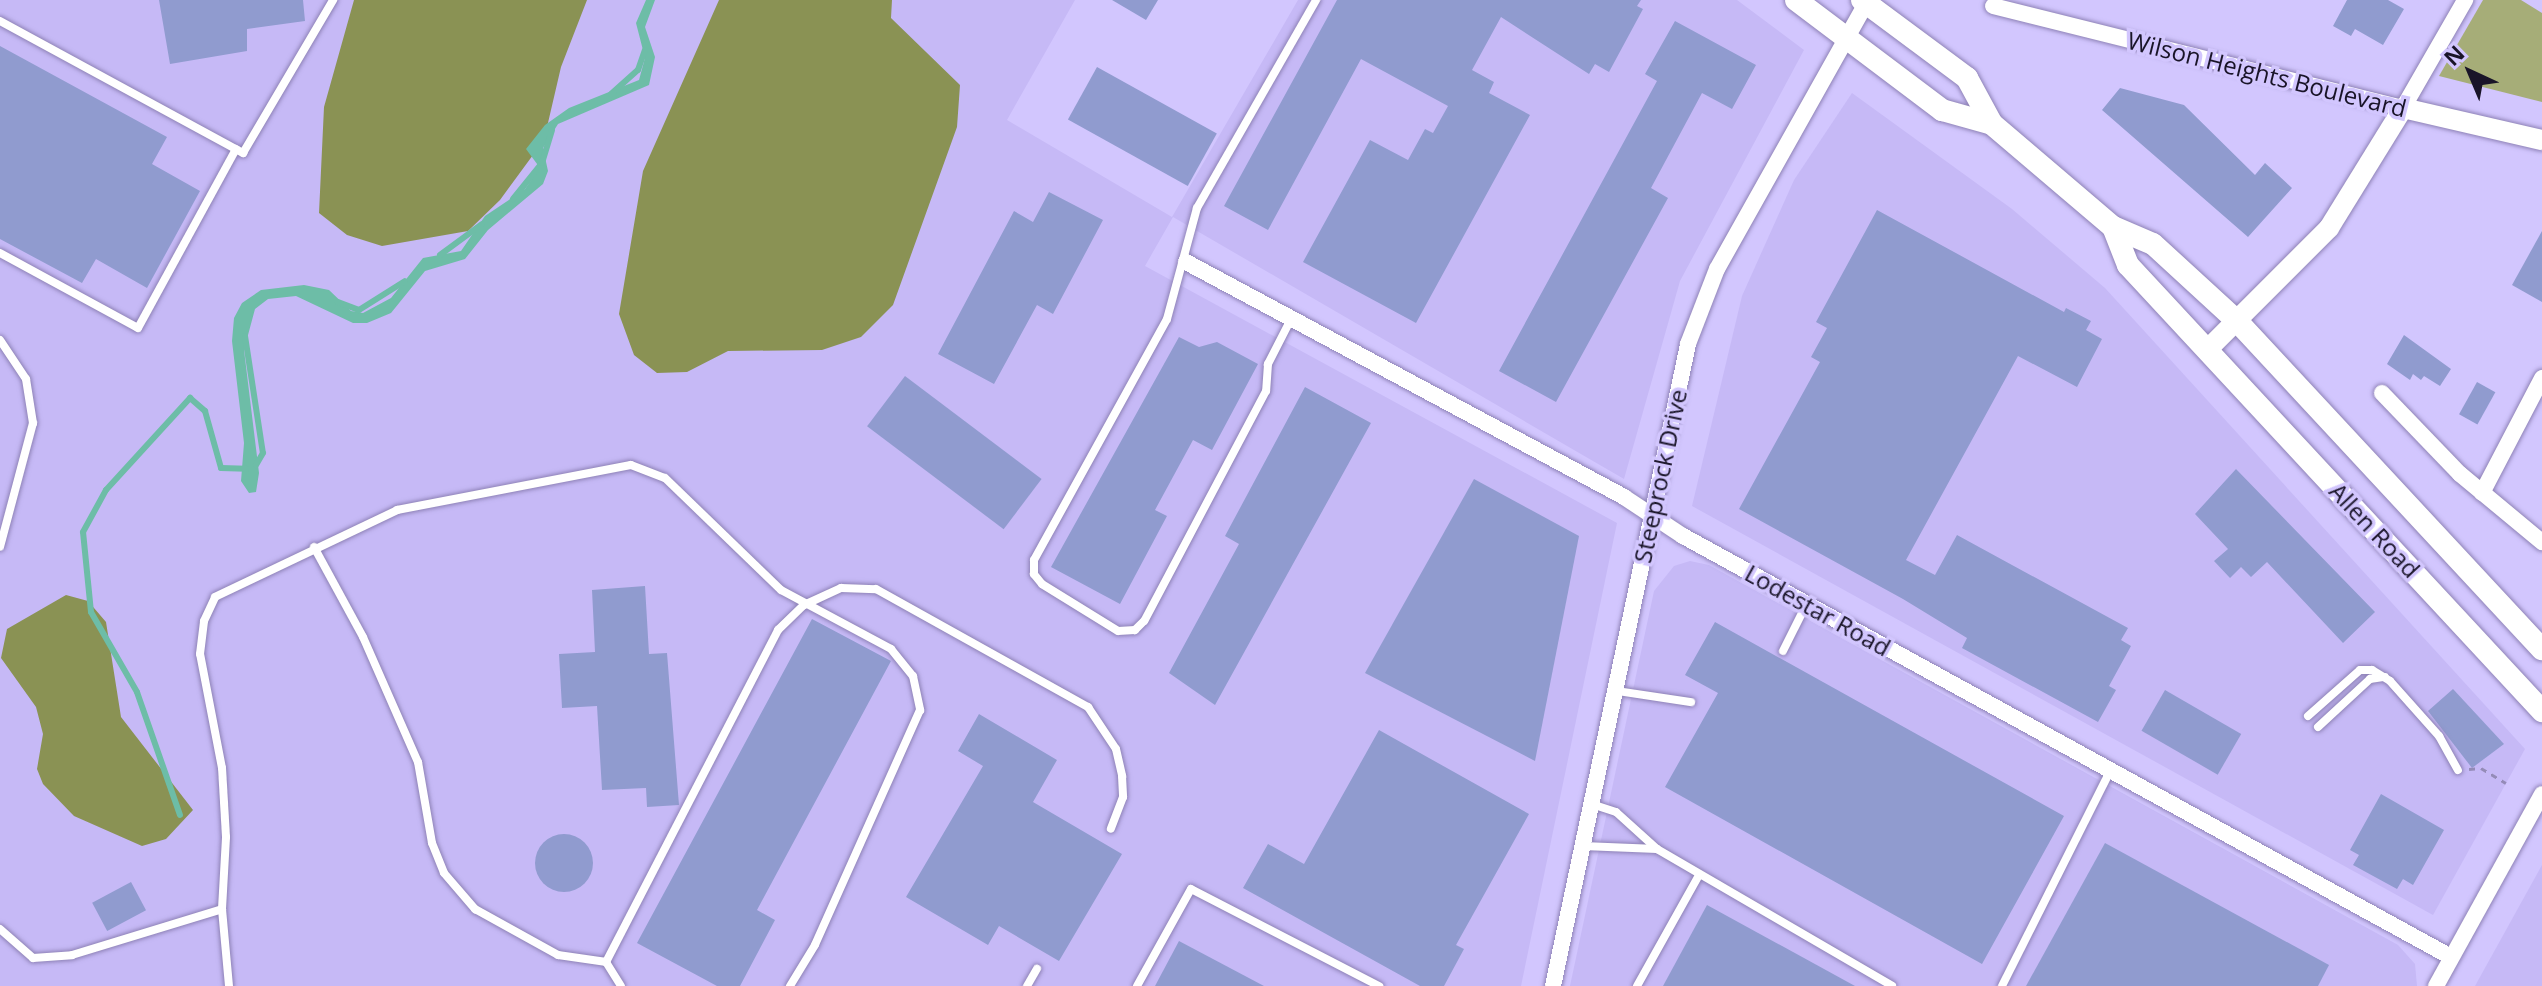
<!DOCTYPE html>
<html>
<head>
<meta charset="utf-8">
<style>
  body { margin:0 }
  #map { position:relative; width:2542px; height:986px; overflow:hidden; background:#d2c6fe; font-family:"Open Sans",sans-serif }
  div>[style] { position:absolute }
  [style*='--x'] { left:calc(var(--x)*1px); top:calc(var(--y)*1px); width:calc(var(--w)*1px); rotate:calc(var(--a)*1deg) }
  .built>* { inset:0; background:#c6b9f6 }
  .green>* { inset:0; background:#a6ad78 }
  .forest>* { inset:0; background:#8a9254 }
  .water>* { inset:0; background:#6dbda7 }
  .stream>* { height:6px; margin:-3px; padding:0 3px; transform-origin:3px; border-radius:3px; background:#6dbda7 }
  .building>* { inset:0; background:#909bcf; transform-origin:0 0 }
  .round { border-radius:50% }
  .path>* { height:3px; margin-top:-1.5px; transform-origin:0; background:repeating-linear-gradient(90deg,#948bb7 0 6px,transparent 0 12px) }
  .roads { filter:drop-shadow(0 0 2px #8e82b6) drop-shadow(0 0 2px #8e82b6) }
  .service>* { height:8px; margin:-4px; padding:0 4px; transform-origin:4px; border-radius:4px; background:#fff }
  .minor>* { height:16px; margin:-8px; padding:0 8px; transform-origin:8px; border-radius:8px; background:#fff }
  .tertiary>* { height:20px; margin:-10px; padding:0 10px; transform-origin:10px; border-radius:10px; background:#fff }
  .secondary>* { height:22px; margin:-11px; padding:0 11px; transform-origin:11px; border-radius:11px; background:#fff }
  span { translate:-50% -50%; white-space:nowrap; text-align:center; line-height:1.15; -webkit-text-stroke:7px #d2c6fe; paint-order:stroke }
  .street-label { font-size:24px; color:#191428 }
  .north { position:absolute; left:2430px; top:32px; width:80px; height:80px; -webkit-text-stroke:6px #d2c6fe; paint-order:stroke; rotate:316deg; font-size:22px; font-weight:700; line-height:32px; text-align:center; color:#191428 }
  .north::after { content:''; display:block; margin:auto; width:28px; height:36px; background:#191428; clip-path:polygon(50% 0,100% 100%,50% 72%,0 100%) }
</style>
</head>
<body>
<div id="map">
  <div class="built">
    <div style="clip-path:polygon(0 0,1075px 0,1007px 120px,1172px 217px,1298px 0,1737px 0,1804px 50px,1680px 281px,1624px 479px,1173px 217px,1145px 266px,1617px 523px,1521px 986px,0 986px)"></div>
    <div style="clip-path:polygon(1852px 93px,2012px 209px,2105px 288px,2525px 749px,2433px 915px,1692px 506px,1742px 296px,1794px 180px)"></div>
    <div style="clip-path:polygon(1690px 561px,1709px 565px,2398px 945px,2415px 964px,2417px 986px,1570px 986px,1654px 591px,1674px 566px)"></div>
    <div style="clip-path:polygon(2542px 865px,2542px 986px,2475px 986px)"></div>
  </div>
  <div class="green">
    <div style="clip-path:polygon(2483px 0,2521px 0,2542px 13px,2542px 102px,2439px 76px)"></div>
  </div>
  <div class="forest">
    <div style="clip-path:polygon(354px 0,587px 0,561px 67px,544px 140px,500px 200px,468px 231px,382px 246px,347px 235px,319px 213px,324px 107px)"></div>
    <div style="clip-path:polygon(719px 0,892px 0,891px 18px,960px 85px,957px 127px,893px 305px,861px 337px,822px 350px,728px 351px,687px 372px,657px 373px,634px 355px,619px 314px,643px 171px)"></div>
    <div style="clip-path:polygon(66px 595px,88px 601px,106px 622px,121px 717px,193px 810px,166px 839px,142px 846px,74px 816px,43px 784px,37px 769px,43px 734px,36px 707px,1px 658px,7px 629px)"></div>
  </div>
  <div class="water">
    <div style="clip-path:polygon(646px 0,655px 0,645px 27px,655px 57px,649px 85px,558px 124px,543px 148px,548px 171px,543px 184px,488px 230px,465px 259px,425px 271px,391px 313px,367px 323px,353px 323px,296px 296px,268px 299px,255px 309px,244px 350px,259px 473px,256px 492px,249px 493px,241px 481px,244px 443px,232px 341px,234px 318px,242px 303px,261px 290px,304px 285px,329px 290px,351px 311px,363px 313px,391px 298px,423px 258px,461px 251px,485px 216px,525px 189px,540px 168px,526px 149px,545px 125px,569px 108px,639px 80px,645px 58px,636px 23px)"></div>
  </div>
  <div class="stream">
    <div style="--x:611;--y:94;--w:36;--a:-42"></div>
    <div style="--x:638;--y:70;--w:21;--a:-71"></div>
    <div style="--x:513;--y:199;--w:46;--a:-51.1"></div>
    <div style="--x:542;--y:163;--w:34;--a:-73"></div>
    <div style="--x:440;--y:255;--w:52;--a:-36.4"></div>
    <div style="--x:338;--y:302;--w:22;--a:21"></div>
    <div style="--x:359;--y:310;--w:54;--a:-32.2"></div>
    <div style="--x:245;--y:336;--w:118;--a:81.3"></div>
    <div style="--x:263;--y:453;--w:14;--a:120"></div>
    <div style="--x:180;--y:815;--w:130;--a:-109.3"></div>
    <div style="--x:137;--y:692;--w:92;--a:-119.9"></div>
    <div style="--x:91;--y:612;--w:80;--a:-95.7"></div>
    <div style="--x:83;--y:532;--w:48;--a:-61.3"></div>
    <div style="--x:106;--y:490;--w:125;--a:-47.6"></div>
    <div style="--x:190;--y:398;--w:20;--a:41"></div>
    <div style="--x:205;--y:411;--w:59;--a:74.3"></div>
    <div style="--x:221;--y:468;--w:25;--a:2"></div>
  </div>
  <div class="building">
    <div style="clip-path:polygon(159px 0,303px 0,305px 21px,247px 29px,247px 51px,170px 64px)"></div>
    <div style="clip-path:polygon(1112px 0,1158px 0,1146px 20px)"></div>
    <div style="clip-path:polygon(1337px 0,1641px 0,1637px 6px,1643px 9px,1609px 72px,1595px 64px,1589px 74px,1501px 17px,1472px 70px,1494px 82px,1489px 93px,1530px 115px,1416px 323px,1303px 262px,1370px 140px,1408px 160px,1425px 129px,1433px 133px,1448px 106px,1361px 59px,1268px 230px,1224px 206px)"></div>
    <div style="clip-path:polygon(2347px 0,2388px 0,2404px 9px,2383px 45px,2355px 29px,2351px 36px,2333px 26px)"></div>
    <div style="clip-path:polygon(1675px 21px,1756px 65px,1732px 109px,1702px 93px,1651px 188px,1668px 198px,1556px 402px,1499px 371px,1657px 81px,1645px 74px)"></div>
    <div style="clip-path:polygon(0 46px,167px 137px,152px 164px,200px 191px,147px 288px,96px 259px,82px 283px,0 239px)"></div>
    <div style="left:1097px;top:67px;width:137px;height:60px;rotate:29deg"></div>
    <div style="clip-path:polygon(2120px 88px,2184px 105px,2255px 175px,2265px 163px,2292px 188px,2248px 237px,2102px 110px)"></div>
    <div style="clip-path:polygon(1049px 192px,1103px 220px,1053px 314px,1037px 305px,994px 384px,938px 354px,1014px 211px,1033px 222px)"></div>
    <div style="clip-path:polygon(1877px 210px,2064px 312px,2066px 308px,2091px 321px,2086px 330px,2102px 339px,2077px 387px,2018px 356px,1906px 560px,1935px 575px,1957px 535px,2128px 628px,2121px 640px,2131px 646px,2109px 686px,2116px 690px,2098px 722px,1962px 648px,1967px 638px,1903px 599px,1739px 509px,1820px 362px,1811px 357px,1827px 328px,1816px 322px)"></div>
    <div style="clip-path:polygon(2542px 231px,2542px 302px,2512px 285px)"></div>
    <div style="clip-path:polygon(2404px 335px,2451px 369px,2440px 386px,2424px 376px,2421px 380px,2413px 374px,2410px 380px,2387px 364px)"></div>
    <div style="clip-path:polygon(1179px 337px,1199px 347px,1217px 342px,1258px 364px,1212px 450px,1193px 440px,1155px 510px,1167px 516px,1120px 604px,1051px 567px)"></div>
    <div style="left:905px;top:376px;width:171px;height:63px;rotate:37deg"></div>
    <div style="left:2477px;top:382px;width:21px;height:37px;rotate:29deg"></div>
    <div style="clip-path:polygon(1305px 387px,1371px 423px,1215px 705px,1169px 673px,1239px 544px,1225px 536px)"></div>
    <div style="clip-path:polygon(2236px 469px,2375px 612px,2343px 643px,2267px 562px,2251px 577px,2241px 567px,2230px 578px,2214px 561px,2228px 549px,2195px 514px)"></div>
    <div style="clip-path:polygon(1474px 479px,1579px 536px,1535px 761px,1365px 673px)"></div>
    <div style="clip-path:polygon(645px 586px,649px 654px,667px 653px,679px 805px,647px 807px,646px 788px,602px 790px,597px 706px,562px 708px,559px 654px,595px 652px,592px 590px)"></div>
    <div style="clip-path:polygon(812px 619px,891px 661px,757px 910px,775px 920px,740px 986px,717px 986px,637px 943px)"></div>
    <div style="clip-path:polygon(1715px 622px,2064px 816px,1982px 964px,1665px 787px,1718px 693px,1685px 675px)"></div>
    <div style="clip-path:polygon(2453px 689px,2504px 744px,2472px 768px,2428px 711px)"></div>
    <div style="left:2165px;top:690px;width:88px;height:47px;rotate:30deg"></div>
    <div style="clip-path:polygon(979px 714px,1057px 760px,1033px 802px,1122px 854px,1059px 961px,999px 926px,988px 945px,906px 897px,983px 766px,958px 751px)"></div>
    <div style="clip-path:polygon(1379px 730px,1529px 814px,1456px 945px,1464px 949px,1444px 986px,1420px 986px,1243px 888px,1268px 844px,1304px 864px)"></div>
    <div style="clip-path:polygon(2381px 794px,2444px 830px,2413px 885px,2403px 879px,2397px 889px,2353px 865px,2359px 855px,2350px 850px)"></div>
    <div class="round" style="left:535px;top:834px;width:58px;height:58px"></div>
    <div style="clip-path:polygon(2105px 843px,2329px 965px,2318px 986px,2026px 986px)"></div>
    <div style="left:131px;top:882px;width:32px;height:44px;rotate:62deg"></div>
    <div style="clip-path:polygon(1707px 905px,1855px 986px,1663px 986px)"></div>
    <div style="clip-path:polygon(1179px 941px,1264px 986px,1155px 986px)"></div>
  </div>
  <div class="path">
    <div style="--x:2469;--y:769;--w:12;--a:-5"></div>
    <div style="--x:2481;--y:768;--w:29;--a:31"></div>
  </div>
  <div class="roads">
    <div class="service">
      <div style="--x:0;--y:21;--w:277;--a:28.5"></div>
      <div style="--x:243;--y:153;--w:178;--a:-59.5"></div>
      <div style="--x:0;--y:253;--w:157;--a:28.5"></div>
      <div style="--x:138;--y:328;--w:204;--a:-61.3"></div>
      <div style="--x:1291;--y:319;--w:51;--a:117.1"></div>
      <div style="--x:1268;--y:364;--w:27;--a:94"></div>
      <div style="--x:1266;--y:391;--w:260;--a:117.9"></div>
      <div style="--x:1144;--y:621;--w:13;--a:135"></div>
      <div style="--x:1135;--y:630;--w:17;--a:177"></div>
      <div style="--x:1118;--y:631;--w:89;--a:-148.3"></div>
      <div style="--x:1042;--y:584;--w:13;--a:-129"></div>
      <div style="--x:1034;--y:574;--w:14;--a:-90"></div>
      <div style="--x:1034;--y:560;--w:275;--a:-61.1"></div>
      <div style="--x:1167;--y:319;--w:115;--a:-74.9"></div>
      <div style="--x:1197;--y:208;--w:240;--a:-60.2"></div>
      <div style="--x:0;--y:340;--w:47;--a:56.3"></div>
      <div style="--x:26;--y:379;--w:45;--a:81"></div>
      <div style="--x:33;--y:423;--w:128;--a:104.9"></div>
      <div style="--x:314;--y:547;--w:102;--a:61.4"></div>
      <div style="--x:363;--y:637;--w:137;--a:66.3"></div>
      <div style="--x:418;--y:762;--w:82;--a:80.2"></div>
      <div style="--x:432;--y:843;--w:32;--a:68"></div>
      <div style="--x:444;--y:873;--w:48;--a:49.3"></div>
      <div style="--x:475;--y:909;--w:95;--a:29"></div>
      <div style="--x:558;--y:955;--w:49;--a:8.3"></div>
      <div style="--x:606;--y:962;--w:28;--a:58"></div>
      <div style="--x:1783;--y:651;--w:54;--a:-63.4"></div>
      <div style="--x:1617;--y:691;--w:75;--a:8.5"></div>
      <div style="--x:2308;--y:716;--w:69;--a:-41.5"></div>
      <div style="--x:2360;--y:670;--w:12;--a:0"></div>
      <div style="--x:2372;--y:670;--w:21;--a:31"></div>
      <div style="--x:2390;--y:681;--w:74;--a:48.3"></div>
      <div style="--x:2439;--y:736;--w:39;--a:61"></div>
      <div style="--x:2318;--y:727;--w:71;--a:-42.7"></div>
      <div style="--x:2370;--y:679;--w:15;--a:-8"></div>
      <div style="--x:1583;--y:846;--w:74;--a:2.3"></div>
      <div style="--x:1657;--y:849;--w:55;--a:-137.9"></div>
      <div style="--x:1616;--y:812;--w:25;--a:-162"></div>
      <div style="--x:1657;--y:849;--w:272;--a:30.2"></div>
      <div style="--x:0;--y:929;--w:44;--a:41.3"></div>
      <div style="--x:33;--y:958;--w:39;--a:-4"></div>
      <div style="--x:72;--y:955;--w:157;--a:-17"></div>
      <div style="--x:606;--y:962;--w:374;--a:-62.6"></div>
      <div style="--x:778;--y:630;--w:36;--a:-44"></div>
      <div style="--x:804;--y:605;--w:41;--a:-24.7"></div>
      <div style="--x:841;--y:588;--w:35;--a:2"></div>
      <div style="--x:876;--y:589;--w:243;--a:29.1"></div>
      <div style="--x:1088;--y:707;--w:50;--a:56.3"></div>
      <div style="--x:1116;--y:749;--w:28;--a:77"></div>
      <div style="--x:1122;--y:776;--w:21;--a:87"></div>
      <div style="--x:1123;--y:797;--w:34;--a:111"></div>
      <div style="--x:229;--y:986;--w:77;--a:-95.2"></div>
      <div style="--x:222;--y:909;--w:72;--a:-86.8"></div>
      <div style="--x:226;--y:837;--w:69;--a:-93.3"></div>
      <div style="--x:222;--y:768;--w:116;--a:-100.9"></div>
      <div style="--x:200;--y:654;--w:33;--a:-83"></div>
      <div style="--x:204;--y:621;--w:26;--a:-65"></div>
      <div style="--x:215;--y:597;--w:202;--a:-25.5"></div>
      <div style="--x:397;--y:510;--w:238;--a:-10.9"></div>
      <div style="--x:631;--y:465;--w:36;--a:21"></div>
      <div style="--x:665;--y:478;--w:161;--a:44"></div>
      <div style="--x:781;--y:590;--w:125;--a:28.2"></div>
      <div style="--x:891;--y:649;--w:35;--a:51"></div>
      <div style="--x:913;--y:676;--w:35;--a:78"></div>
      <div style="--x:920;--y:710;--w:257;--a:114.1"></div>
      <div style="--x:815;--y:945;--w:48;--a:121.4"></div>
      <div style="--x:1027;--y:986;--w:20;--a:-60"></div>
      <div style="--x:1137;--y:986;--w:111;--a:-60.9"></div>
      <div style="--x:1191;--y:889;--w:212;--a:27.3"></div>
      <div style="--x:1637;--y:986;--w:125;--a:-60.8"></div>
      <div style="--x:2002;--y:986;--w:241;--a:-63.3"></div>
    </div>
    <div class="minor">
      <div style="--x:1993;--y:6;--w:422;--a:14"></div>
      <div style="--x:2403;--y:108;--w:125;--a:-60.1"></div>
      <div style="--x:1186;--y:262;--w:497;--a:28.2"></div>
      <div style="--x:1624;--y:497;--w:71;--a:33.5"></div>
      <div style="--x:1683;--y:536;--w:876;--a:28.73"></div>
      <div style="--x:2382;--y:393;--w:112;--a:46.1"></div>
      <div style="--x:2460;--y:474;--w:107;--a:39.7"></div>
      <div style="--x:2482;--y:493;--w:130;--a:-62.4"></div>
      <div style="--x:1553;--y:986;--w:656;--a:-78.12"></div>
      <div style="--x:1688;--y:344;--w:80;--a:-68.9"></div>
      <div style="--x:1717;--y:269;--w:305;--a:-60.7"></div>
      <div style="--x:2436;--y:986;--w:219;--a:-61.1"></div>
    </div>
    <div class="tertiary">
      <div style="--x:2207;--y:350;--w:173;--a:-45"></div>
      <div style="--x:2329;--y:228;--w:141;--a:-58.3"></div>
      <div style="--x:2403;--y:108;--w:143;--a:13"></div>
    </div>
    <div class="secondary">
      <div style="--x:1796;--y:0;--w:183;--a:37"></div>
      <div style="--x:1942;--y:110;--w:52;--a:15.6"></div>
      <div style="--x:1862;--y:0;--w:131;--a:36.6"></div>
      <div style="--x:1967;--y:78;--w:52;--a:61.5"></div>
      <div style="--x:1992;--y:124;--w:159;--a:40.4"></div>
      <div style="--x:2113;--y:227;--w:43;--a:23"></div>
      <div style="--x:2153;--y:244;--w:114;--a:42.5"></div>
      <div style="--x:2237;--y:321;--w:448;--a:47.1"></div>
      <div style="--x:2113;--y:227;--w:41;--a:68.5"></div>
      <div style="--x:2128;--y:265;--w:609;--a:47.13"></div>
    </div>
  </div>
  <div class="street-label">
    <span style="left:2267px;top:74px;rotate:14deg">Wilson Heights Boulevard</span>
    <span style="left:1660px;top:476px;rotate:-78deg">Steeprock Drive</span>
    <span style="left:2375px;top:530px;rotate:47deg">Allen Road</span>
    <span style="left:1818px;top:610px;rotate:29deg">Lodestar Road</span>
  </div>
  <div class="north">N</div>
</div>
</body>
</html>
